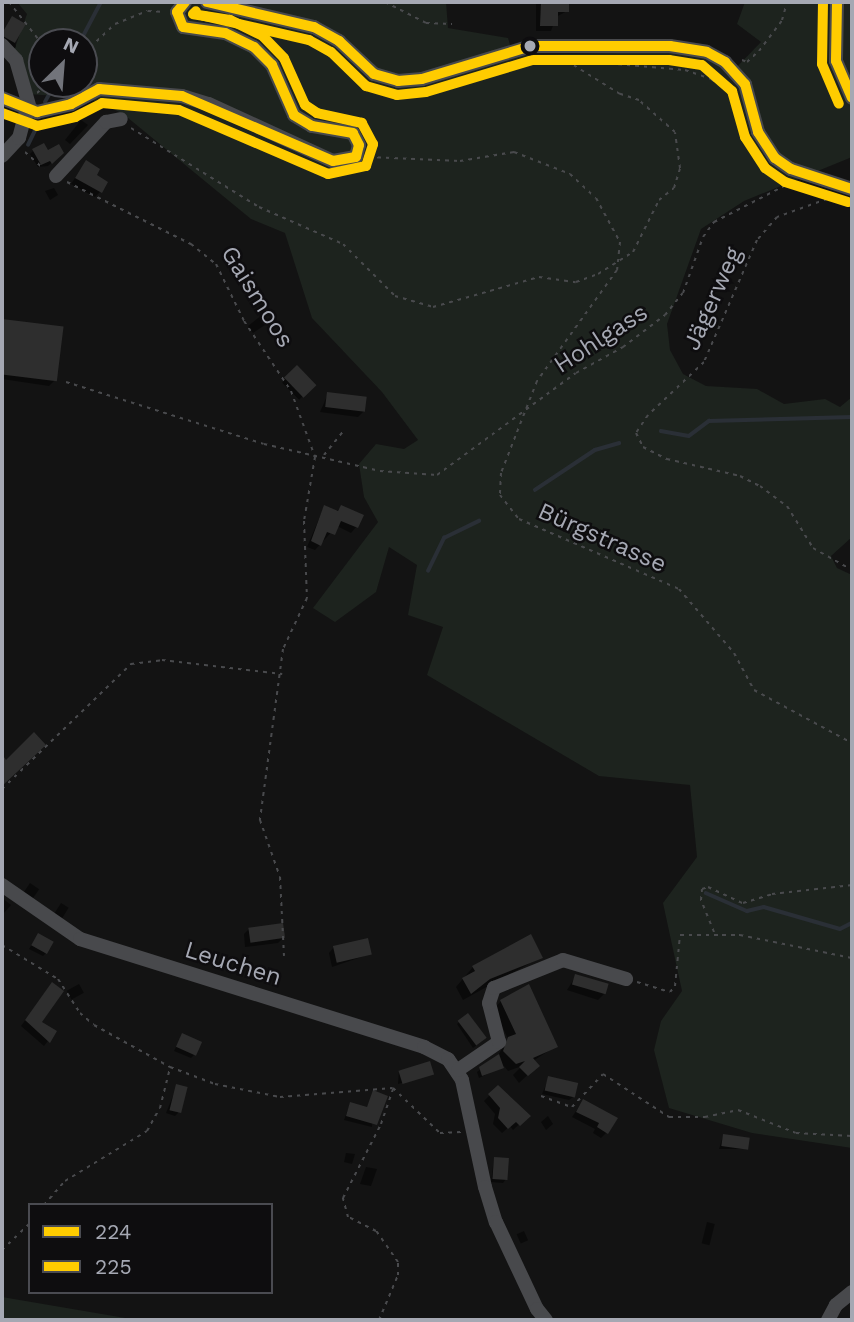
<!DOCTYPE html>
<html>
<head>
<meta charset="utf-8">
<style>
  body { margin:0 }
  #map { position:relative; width:854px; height:1322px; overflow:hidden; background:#131313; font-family:"Work Sans",sans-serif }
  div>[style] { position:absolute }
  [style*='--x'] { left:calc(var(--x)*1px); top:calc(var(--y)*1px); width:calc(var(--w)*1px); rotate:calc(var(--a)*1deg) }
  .green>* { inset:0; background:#1d231e }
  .shadow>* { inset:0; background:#0007; transform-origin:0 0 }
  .stream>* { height:3.5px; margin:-1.75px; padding:0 1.75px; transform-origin:1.75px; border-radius:1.75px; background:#2a2f36 }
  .building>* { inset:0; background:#2e2e2e; transform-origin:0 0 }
  .path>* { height:2px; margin-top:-1px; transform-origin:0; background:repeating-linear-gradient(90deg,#494a4d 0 3.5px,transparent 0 8.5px) }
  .minor>* { height:14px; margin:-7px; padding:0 7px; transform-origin:7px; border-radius:7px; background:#48494c }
  .bus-1>* { height:10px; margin:-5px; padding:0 5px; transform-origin:5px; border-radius:5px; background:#fc0 }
  .bus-2>* { height:10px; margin:-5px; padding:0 5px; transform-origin:5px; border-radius:5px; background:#fc0 }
  .dots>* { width:19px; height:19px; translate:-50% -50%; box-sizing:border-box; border:4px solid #0e0d0f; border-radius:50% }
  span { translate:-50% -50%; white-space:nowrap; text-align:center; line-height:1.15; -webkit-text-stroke:5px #0e0d0f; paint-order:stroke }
  .street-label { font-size:24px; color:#a5a8b3 }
  .frame { position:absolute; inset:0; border:4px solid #a5a8b3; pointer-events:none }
  .legend { position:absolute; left:28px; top:1203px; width:245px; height:91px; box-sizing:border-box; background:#0e0d0f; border:2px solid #4a4b51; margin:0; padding:9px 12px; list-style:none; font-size:21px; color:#a5a8b3 }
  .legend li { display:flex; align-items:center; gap:14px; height:35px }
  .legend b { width:35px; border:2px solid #4a4b51 }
  .north { position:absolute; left:28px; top:28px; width:70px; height:70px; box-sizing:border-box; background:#0e0d0f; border:2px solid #4a4b51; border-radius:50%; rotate:25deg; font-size:19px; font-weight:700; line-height:28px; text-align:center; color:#a5a8b3 }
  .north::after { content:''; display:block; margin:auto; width:24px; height:32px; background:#72747b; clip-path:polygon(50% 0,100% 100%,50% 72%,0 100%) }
</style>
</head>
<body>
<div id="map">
  <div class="green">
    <div style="clip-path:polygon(evenodd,17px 2px,446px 2px,448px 28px,508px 38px,513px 55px,670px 52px,701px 54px,730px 74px,761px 42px,737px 24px,745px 2px,852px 2px,852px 157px,744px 201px,701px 229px,667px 324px,670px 350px,683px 374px,706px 386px,757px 389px,784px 404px,825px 399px,840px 407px,852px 397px,852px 537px,831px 556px,837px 568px,852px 575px,852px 1148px,752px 1133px,669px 1108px,654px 1050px,661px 1021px,682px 991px,663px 903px,697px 857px,690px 785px,599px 776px,427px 675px,443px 627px,408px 615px,417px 565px,389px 547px,376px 592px,335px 622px,313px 608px,378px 522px,364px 497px,359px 464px,376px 444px,404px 449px,418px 440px,382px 392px,312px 318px,285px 233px,251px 219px,122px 113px,87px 98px,27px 94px,12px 56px,27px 14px,17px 2px,42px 42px,84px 42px,84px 84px,42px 84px,42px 42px)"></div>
    <div style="clip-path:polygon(2px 1297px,137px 1320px,2px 1320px)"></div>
  </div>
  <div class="shadow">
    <div style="clip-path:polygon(536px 2px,567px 2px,567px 11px,556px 17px,551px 31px,536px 31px)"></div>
    <div style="clip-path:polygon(12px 18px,16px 47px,13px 50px,2px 39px)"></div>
    <div style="clip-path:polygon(81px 120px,88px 125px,70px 144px,65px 140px)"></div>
    <div style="clip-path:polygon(33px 151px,62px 153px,48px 166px,38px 167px,30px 154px)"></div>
    <div style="clip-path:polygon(86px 162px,101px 191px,95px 197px,71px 184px)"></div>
    <div style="clip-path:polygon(54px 188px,58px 195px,50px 200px,45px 191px)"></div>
    <div style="clip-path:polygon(262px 315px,268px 323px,253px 333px,248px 326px)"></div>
    <div style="clip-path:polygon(2px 321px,61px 329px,55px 380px,49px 386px,2px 379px)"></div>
    <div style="left:297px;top:368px;width:24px;height:21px;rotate:45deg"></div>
    <div style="clip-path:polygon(328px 394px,364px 411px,358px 417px,320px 412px)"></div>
    <div style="clip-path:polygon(324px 507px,336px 512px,341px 507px,356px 527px,351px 533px,337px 526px,315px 550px,307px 547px)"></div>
    <div style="left:30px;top:883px;width:11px;height:12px;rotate:34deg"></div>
    <div style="clip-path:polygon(2px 898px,11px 905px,4px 913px,2px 911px)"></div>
    <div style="left:61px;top:903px;width:9px;height:14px;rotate:32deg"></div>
    <div style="clip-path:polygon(249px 929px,284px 937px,278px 943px,245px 947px,244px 934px)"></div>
    <div style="clip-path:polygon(38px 935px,46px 953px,43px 956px,29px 949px)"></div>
    <div style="clip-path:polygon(334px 947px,370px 954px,332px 967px,329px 953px)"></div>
    <div style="clip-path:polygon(541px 957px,463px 1000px,456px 987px,473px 967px)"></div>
    <div style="clip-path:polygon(576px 976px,604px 994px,598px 1000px,567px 990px)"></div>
    <div style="left:79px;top:984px;width:10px;height:14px;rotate:61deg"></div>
    <div style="clip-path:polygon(48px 989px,39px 1022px,55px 1032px,44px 1046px,21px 1026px)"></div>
    <div style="clip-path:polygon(501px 1001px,556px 1046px,533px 1061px,537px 1066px,519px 1083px,513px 1075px,522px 1066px,508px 1071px,504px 1066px,479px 1078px,477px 1072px,497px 1057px,508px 1039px,494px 1009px)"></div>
    <div style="clip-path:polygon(467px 1015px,482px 1041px,473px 1048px,457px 1024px)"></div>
    <div style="clip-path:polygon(182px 1035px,194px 1055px,191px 1058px,174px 1051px)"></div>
    <div style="clip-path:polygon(399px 1070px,432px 1074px,398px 1084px)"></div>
    <div style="clip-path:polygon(549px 1078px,573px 1097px,569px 1100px,542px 1094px)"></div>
    <div style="clip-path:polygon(177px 1086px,178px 1113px,175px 1116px,166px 1113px)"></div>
    <div style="clip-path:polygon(498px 1087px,528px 1116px,513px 1130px,510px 1126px,502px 1133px,493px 1124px,495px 1114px,484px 1101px)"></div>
    <div style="clip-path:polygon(374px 1092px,372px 1127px,344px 1120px,350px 1104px,366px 1109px)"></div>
    <div style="clip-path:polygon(583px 1101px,606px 1133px,601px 1138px,593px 1133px,595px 1129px,572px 1117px)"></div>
    <div style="clip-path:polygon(548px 1116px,553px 1124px,546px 1130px,541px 1122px)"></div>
    <div style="clip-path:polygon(723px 1136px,747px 1149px,719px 1149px)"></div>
    <div style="clip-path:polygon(346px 1153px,355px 1154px,352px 1164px,344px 1162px)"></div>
    <div style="clip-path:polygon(494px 1159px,506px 1179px,503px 1183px,491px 1182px)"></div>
    <div style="clip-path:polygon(366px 1167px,377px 1169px,371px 1186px,360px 1184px)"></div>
    <div style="left:707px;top:1222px;width:8px;height:22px;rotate:14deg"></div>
    <div style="left:524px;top:1231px;width:10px;height:8px;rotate:66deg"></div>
  </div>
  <div class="stream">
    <div style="--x:80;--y:42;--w:45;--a:-62.3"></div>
    <div style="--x:45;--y:102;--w:21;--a:-61"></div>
    <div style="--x:28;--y:145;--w:25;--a:-64"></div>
    <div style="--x:661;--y:431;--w:28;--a:10"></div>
    <div style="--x:689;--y:436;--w:25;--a:-37"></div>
    <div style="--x:709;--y:421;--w:143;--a:-1.6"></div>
    <div style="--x:535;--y:490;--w:72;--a:-33.7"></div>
    <div style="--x:595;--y:450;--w:25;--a:-16"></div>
    <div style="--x:428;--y:571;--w:37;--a:-64"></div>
    <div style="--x:444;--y:538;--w:39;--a:-26"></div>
    <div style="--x:706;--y:893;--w:45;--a:23.7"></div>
    <div style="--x:747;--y:911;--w:17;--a:-13"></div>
    <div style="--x:764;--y:907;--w:79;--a:16.1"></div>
    <div style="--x:840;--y:929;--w:13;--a:-27"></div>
  </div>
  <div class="building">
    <div style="clip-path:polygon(541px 2px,569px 2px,569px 12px,558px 12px,558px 26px,540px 26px)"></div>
    <div style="left:12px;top:16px;width:16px;height:22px;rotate:30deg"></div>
    <div style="clip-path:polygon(44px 143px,48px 150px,59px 144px,64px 153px,52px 164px,50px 161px,41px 165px,32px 149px)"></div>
    <div style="clip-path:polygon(86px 160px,100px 169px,97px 175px,108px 182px,102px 193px,75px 178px)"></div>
    <div style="left:2px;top:319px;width:62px;height:55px;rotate:7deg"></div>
    <div style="left:297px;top:365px;width:28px;height:18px;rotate:46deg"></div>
    <div style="left:327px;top:392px;width:40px;height:15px;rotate:7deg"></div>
    <div style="clip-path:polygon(324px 505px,338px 511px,341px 505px,364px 515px,358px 528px,341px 521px,335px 535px,327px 532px,321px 546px,311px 541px)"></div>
    <div style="clip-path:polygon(34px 732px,46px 745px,2px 786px,2px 754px,6px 760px)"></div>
    <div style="left:283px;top:923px;width:15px;height:35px;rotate:82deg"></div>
    <div style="left:38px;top:933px;width:18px;height:14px;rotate:29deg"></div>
    <div style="clip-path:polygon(531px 934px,543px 958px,490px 979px,471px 994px,462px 978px,475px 971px,472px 966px)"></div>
    <div style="left:368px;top:938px;width:17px;height:36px;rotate:77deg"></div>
    <div style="left:575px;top:974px;width:35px;height:11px;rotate:16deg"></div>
    <div style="clip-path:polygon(52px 982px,64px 991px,42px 1022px,57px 1031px,50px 1043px,25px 1020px)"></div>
    <div style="clip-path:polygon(529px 984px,558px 1047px,533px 1058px,540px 1066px,528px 1076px,519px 1067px,525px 1061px,516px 1064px,503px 1051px,508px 1037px,516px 1034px,500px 1000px)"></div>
    <div style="left:468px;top:1013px;width:31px;height:13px;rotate:53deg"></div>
    <div style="left:182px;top:1033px;width:22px;height:15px;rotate:24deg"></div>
    <div style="clip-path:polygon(499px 1054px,504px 1068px,482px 1076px,479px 1067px)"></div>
    <div style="left:430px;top:1061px;width:14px;height:33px;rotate:73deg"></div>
    <div style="left:548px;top:1076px;width:31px;height:15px;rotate:13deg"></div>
    <div style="left:176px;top:1084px;width:12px;height:27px;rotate:14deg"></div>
    <div style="clip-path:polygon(498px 1085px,531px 1116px,520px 1126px,516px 1122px,508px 1129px,498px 1118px,500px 1108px,488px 1094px)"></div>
    <div style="clip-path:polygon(373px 1090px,388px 1096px,377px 1125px,346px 1116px,350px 1102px,367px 1107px)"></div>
    <div style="clip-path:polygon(583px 1099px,618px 1118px,608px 1134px,597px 1127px,599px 1123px,576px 1112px)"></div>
    <div style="left:723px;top:1134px;width:27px;height:12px;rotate:8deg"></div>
    <div style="left:494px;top:1157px;width:15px;height:22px;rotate:4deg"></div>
  </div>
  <div class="path">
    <div style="--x:9;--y:2;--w:53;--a:51.8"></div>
    <div style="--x:385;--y:2;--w:46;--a:27.1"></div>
    <div style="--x:426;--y:23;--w:26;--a:2"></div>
    <div style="--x:84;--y:53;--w:42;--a:-43.1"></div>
    <div style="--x:115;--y:24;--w:35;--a:-22"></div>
    <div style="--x:148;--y:11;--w:17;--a:3"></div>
    <div style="--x:559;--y:59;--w:126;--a:5"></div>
    <div style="--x:685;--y:70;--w:28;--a:19"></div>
    <div style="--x:711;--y:79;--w:29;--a:36"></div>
    <div style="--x:742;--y:60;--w:5;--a:22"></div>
    <div style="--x:747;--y:62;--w:16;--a:-43"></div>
    <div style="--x:759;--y:51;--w:39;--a:-53"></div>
    <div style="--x:782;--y:20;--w:19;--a:-74"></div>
    <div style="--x:37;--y:93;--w:13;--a:-42"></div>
    <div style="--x:131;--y:128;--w:150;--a:31.7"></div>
    <div style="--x:259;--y:207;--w:92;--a:23.8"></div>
    <div style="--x:343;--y:244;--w:74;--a:45"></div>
    <div style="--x:395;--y:296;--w:40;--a:16"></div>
    <div style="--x:433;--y:307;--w:110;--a:-15.8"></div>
    <div style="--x:539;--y:277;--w:37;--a:8"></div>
    <div style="--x:576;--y:282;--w:23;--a:-20"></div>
    <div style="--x:598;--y:274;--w:41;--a:-32.2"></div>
    <div style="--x:633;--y:252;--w:58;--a:-63.4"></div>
    <div style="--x:659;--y:200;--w:19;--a:-39"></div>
    <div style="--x:674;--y:188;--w:21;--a:-73"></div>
    <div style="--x:680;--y:168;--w:36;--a:-98"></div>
    <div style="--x:675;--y:132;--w:48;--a:-138.4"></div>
    <div style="--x:639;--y:100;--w:20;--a:-162"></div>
    <div style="--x:620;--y:94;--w:62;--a:-148.1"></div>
    <div style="--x:747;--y:141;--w:22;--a:66"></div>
    <div style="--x:756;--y:161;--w:28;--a:35"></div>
    <div style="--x:25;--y:152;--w:25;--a:42"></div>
    <div style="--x:369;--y:157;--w:91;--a:2.5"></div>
    <div style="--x:460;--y:161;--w:55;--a:-9.5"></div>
    <div style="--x:514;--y:152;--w:60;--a:21.4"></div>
    <div style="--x:570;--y:174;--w:35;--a:43"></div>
    <div style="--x:596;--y:198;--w:50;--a:61.4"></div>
    <div style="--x:620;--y:242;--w:28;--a:96"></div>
    <div style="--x:617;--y:270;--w:137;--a:125.8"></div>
    <div style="--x:537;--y:381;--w:99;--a:111.4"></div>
    <div style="--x:501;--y:473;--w:22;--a:93"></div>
    <div style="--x:500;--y:495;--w:31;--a:52"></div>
    <div style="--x:519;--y:519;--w:175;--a:23.6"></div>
    <div style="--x:679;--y:589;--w:84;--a:49.3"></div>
    <div style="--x:734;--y:653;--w:42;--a:61.6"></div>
    <div style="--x:754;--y:690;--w:111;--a:28.4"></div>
    <div style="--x:67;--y:182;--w:139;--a:26.6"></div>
    <div style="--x:191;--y:244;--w:32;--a:39"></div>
    <div style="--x:216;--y:264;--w:64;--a:63.8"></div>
    <div style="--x:244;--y:321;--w:84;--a:56.1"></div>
    <div style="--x:291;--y:391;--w:70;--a:70"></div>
    <div style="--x:315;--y:457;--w:65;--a:99.8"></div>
    <div style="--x:304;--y:521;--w:77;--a:87.8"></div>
    <div style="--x:307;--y:598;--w:56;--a:115.2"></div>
    <div style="--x:283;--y:649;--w:173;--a:97.7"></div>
    <div style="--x:260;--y:820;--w:60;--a:70.7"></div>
    <div style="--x:280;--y:877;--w:79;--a:87.1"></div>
    <div style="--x:835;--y:196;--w:62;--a:160.1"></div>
    <div style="--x:777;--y:217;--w:30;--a:131"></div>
    <div style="--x:757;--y:240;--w:133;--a:113.5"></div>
    <div style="--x:704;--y:362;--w:77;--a:136.6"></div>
    <div style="--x:648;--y:415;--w:22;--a:124"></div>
    <div style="--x:636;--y:433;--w:16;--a:63"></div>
    <div style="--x:643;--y:447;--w:27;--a:27"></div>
    <div style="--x:667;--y:459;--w:75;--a:13.1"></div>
    <div style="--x:740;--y:476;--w:22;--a:27"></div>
    <div style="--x:760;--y:486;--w:34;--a:37"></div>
    <div style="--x:787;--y:506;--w:49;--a:58.2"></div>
    <div style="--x:813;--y:548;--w:45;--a:29.4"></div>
    <div style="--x:66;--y:382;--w:207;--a:17.4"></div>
    <div style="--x:264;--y:444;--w:119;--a:13.1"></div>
    <div style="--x:380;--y:471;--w:57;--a:4"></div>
    <div style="--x:437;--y:475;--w:172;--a:-36.3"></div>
    <div style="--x:576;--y:373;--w:54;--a:-29"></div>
    <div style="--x:623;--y:347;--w:53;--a:-37.3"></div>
    <div style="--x:665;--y:315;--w:28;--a:-51"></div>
    <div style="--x:683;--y:293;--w:59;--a:-70.3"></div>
    <div style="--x:703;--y:237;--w:19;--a:-54"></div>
    <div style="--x:714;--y:222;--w:85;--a:-27.2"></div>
    <div style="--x:324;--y:455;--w:32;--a:-51"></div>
    <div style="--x:2;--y:789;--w:180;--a:-44.1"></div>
    <div style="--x:131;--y:664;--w:31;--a:-7"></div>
    <div style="--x:162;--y:660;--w:121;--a:6.7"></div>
    <div style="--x:714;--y:932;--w:35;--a:-112"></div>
    <div style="--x:701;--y:900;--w:11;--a:-85"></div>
    <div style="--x:702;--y:889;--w:6;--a:-18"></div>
    <div style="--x:708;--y:887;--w:38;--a:25"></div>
    <div style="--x:743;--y:903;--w:30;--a:-17"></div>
    <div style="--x:772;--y:894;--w:81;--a:-6.4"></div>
    <div style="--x:2;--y:945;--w:66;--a:31.3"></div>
    <div style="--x:58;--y:979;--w:40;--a:57.1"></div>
    <div style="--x:80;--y:1013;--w:18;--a:41"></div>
    <div style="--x:94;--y:1025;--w:87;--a:28.9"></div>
    <div style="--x:170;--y:1067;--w:48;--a:20.7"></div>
    <div style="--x:215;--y:1084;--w:66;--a:11.3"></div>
    <div style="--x:280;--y:1097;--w:113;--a:-4.6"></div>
    <div style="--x:393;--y:1088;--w:65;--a:43.8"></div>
    <div style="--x:440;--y:1133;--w:21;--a:-3"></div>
    <div style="--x:637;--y:982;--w:34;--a:17"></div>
    <div style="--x:670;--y:992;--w:8;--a:-50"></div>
    <div style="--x:675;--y:986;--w:51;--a:-84.4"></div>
    <div style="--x:680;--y:935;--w:60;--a:0"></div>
    <div style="--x:740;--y:935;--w:114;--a:11.6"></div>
    <div style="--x:541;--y:1096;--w:33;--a:20"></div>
    <div style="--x:572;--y:1107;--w:45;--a:-46.8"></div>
    <div style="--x:603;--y:1074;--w:79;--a:33.1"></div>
    <div style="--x:669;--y:1117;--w:36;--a:0"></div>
    <div style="--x:705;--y:1117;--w:34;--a:-12"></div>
    <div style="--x:738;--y:1110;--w:62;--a:21.6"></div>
    <div style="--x:796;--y:1133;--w:56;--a:3.1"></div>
    <div style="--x:44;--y:1205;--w:32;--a:-49"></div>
    <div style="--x:65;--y:1181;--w:96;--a:-31.4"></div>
    <div style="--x:147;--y:1131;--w:26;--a:-61"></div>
    <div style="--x:160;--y:1108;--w:41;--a:-76"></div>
    <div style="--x:2;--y:1250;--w:39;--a:-44"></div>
    <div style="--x:379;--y:1320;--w:49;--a:-67.1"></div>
    <div style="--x:398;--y:1275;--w:13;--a:-90"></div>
    <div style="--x:398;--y:1262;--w:38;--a:-125"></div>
    <div style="--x:376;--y:1231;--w:31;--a:-153"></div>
    <div style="--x:348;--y:1217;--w:20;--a:-105"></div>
    <div style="--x:343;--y:1198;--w:83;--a:-62.8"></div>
    <div style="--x:381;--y:1124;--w:37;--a:-71"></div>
  </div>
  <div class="minor">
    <div style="--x:207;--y:2;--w:110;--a:13.2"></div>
    <div style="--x:314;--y:27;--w:29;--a:29"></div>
    <div style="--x:339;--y:41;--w:48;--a:43.3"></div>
    <div style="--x:374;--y:74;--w:25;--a:16"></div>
    <div style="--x:398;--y:81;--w:24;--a:-5"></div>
    <div style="--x:422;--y:79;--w:114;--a:-16.8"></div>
    <div style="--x:531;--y:46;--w:139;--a:0"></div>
    <div style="--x:670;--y:46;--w:37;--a:9"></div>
    <div style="--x:707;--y:52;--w:21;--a:29"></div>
    <div style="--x:725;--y:62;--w:30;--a:48"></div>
    <div style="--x:745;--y:84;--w:50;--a:74.8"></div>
    <div style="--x:758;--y:132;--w:31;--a:57"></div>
    <div style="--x:775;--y:158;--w:19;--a:35"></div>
    <div style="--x:791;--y:169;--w:64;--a:18.2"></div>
    <div style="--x:837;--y:2;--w:59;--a:91"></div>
    <div style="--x:836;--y:61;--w:40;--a:66.6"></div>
    <div style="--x:2;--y:45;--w:21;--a:47"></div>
    <div style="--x:16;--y:60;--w:54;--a:73.9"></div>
    <div style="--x:2;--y:98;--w:38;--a:22"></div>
    <div style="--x:37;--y:112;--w:35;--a:-13"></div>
    <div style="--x:71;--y:104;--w:32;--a:-28"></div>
    <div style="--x:99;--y:89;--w:83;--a:4.8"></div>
    <div style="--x:182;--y:96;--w:28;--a:17"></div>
    <div style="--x:209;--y:104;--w:136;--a:24.7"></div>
    <div style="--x:333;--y:161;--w:23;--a:-10"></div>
    <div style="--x:356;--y:157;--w:12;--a:-76"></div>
    <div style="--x:359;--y:145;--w:13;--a:-117"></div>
    <div style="--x:353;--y:133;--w:42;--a:-170.3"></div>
    <div style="--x:312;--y:126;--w:21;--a:-149"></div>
    <div style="--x:294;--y:115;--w:55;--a:-113.7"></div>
    <div style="--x:272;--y:65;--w:25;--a:-135"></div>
    <div style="--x:254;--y:47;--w:32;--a:-154"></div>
    <div style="--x:225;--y:33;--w:42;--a:-171.9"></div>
    <div style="--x:183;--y:27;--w:16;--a:-112"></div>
    <div style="--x:177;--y:12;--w:13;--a:-51"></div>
    <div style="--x:2;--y:156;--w:25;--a:-47"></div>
    <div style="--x:19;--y:138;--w:28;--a:-75"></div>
    <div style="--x:56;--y:176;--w:74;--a:-47.2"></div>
    <div style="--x:106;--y:122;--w:15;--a:-11"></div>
    <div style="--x:2;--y:885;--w:95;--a:34.7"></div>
    <div style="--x:80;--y:939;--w:361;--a:17.4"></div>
    <div style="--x:424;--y:1047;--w:27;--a:27"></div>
    <div style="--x:448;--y:1059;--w:25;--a:56"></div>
    <div style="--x:462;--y:1080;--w:109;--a:77.9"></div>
    <div style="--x:485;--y:1187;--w:37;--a:73"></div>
    <div style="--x:496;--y:1222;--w:96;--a:64.8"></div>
    <div style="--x:537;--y:1309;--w:14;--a:51"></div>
    <div style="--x:458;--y:1070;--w:50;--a:-34.3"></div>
    <div style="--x:499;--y:1042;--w:40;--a:-104.4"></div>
    <div style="--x:489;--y:1003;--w:16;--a:-72"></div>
    <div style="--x:494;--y:988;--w:74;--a:-22.1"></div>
    <div style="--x:563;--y:960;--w:66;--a:16.8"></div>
    <div style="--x:828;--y:1320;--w:17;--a:-62"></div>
    <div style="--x:836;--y:1305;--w:21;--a:-39"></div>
  </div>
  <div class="bus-1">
    <div style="--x:207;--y:2;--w:110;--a:13.2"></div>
    <div style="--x:314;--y:27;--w:29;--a:29"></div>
    <div style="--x:339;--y:41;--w:48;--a:43.3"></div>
    <div style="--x:374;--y:74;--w:25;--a:16"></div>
    <div style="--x:398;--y:81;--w:24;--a:-5"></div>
    <div style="--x:422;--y:79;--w:114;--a:-16.8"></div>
    <div style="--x:531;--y:46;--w:139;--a:0"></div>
    <div style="--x:670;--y:46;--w:37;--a:9"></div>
    <div style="--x:707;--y:52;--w:21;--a:29"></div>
    <div style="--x:725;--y:62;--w:30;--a:48"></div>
    <div style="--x:745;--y:84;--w:50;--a:74.8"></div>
    <div style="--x:758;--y:132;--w:31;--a:57"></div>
    <div style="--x:775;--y:158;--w:19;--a:35"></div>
    <div style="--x:791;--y:169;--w:64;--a:18.2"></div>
    <div style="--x:837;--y:2;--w:59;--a:91"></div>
    <div style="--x:836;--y:61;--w:40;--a:66.6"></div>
    <div style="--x:2;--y:98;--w:38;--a:22"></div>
    <div style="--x:37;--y:112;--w:35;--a:-13"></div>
    <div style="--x:71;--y:104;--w:32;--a:-28"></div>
    <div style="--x:99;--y:89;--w:83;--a:4.8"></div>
    <div style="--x:182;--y:96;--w:164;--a:23.3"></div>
    <div style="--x:333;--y:161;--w:23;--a:-10"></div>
    <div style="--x:356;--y:157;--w:12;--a:-76"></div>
    <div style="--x:359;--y:145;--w:13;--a:-117"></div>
    <div style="--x:353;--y:133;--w:42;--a:-170.3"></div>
    <div style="--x:312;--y:126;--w:21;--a:-149"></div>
    <div style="--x:294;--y:115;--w:55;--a:-113.7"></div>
    <div style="--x:272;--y:65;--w:25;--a:-135"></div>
    <div style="--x:254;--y:47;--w:32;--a:-154"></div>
    <div style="--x:225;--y:33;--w:42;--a:-171.9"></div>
    <div style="--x:183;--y:27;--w:16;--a:-112"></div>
    <div style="--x:177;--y:12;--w:13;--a:-51"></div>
  </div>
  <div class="bus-2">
    <div style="--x:823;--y:2;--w:62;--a:90.9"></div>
    <div style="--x:822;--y:64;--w:43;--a:67"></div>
    <div style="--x:204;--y:16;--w:108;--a:12.9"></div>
    <div style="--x:309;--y:40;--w:25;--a:29"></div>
    <div style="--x:331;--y:52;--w:49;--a:44.2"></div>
    <div style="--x:366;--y:86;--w:32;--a:16"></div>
    <div style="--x:397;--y:95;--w:29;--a:-6"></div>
    <div style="--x:426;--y:92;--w:112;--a:-16.7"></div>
    <div style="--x:533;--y:60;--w:136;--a:0"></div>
    <div style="--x:669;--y:60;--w:33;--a:9"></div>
    <div style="--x:702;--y:65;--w:40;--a:41"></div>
    <div style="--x:732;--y:91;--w:48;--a:74.2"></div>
    <div style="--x:745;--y:137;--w:37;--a:57"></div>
    <div style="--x:765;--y:168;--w:24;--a:35"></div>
    <div style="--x:785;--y:182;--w:66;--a:17.6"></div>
    <div style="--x:2;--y:113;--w:37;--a:20"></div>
    <div style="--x:37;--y:126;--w:39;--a:-13"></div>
    <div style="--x:75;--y:117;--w:30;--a:-27"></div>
    <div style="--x:102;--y:103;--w:77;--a:5.2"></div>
    <div style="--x:179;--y:110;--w:162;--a:23.2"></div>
    <div style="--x:328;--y:174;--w:39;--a:-12"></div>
    <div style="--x:366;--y:166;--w:23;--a:-72"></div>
    <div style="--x:373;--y:144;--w:24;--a:-118"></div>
    <div style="--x:362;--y:123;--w:46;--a:-167.5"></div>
    <div style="--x:317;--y:113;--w:14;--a:-146"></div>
    <div style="--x:305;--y:105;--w:51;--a:-114.1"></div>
    <div style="--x:284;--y:58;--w:30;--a:-134"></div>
    <div style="--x:263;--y:36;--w:37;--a:-154"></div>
    <div style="--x:230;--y:20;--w:37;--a:-171"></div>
    <div style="--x:193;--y:14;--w:4;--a:-45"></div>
  </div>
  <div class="dots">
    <div style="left:530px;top:46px;background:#a5a8b3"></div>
  </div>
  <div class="street-label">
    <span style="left:257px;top:297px;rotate:58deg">Gaismoos</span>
    <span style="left:713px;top:299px;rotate:-66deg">Jägerweg</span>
    <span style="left:601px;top:339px;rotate:-33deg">Hohlgass</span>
    <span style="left:602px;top:538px;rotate:24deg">Bürgstrasse</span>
    <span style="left:233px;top:964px;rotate:17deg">Leuchen</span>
  </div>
  <div class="frame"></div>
  <ul class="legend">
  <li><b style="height:9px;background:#fc0"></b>224</li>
  <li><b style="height:9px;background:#fc0"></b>225</li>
  </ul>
  <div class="north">N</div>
</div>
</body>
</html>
